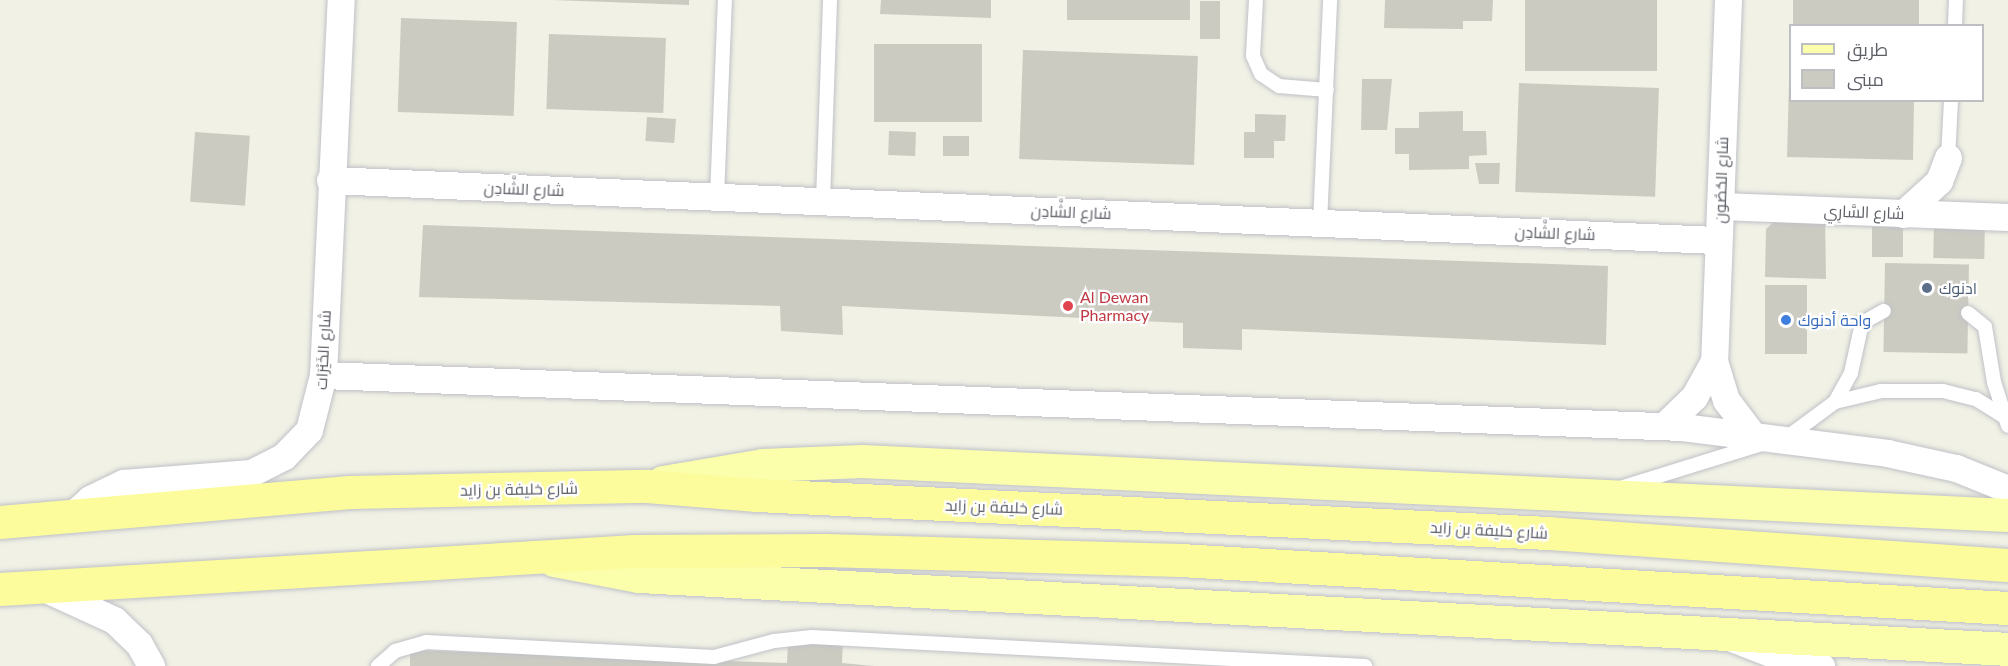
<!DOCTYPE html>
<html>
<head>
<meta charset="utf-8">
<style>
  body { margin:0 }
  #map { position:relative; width:2008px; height:666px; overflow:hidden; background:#f1f1e5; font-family:Lato,Cairo,sans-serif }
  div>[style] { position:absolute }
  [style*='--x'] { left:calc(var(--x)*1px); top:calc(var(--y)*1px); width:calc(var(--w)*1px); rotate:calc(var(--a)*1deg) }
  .building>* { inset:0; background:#cccbc2; transform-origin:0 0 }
  .roads { filter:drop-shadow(0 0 2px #bfc1c7) drop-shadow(0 0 2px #bfc1c7) }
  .service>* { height:14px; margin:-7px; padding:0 7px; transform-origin:7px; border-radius:7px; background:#fff }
  .minor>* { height:27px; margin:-13.5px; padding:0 13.5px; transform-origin:13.5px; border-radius:13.5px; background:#fff }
  .primary>* { height:33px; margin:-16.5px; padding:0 16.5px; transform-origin:16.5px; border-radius:16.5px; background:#fbffac }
  .trunk>* { height:33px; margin:-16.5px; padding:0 16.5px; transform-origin:16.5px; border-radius:16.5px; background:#fdfc9d }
  .dots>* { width:16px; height:16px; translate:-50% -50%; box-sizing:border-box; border:3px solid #fff; border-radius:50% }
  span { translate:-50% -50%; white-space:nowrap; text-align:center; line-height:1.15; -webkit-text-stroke:4.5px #fff; paint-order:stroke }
  .street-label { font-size:16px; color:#5d5f67 }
  .service-label { font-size:16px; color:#4e5e75 }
  .left { translate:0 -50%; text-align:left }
  .health-label { font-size:16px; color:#be3a42 }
  .shop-label { font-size:16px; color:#366cbe }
  .legend { position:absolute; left:1789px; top:24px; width:195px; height:78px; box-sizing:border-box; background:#fff; border:2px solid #bebfc2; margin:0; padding:8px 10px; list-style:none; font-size:18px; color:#5d5f67 }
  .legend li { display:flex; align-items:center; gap:12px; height:30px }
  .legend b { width:30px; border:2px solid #bebfc2 }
</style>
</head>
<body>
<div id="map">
  <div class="building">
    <div style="clip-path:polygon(553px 0,689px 0,689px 5px)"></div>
    <div style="clip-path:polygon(881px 0,991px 0,991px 18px,880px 14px)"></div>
    <div style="left:1067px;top:0;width:123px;height:20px"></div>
    <div style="clip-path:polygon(1385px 0,1493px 0,1492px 21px,1463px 21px,1463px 29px,1384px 28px)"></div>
    <div style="left:1525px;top:0;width:132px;height:71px"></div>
    <div style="left:1793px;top:0;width:126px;height:26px"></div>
    <div style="left:1200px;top:1px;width:20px;height:38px"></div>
    <div style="left:401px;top:18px;width:116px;height:94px;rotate:2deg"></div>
    <div style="left:549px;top:34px;width:117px;height:75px;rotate:2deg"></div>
    <div style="left:874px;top:44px;width:108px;height:78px"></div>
    <div style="left:1023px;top:50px;width:175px;height:109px;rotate:2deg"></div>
    <div style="clip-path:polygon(1362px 79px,1392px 79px,1387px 130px,1361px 130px)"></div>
    <div style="left:1519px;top:83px;width:140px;height:109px;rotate:2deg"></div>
    <div style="clip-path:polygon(1789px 83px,1790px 100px,1914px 100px,1913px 160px,1787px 157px)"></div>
    <div style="clip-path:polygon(1463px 111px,1463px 131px,1486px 131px,1487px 155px,1469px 156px,1469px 169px,1409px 170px,1409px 154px,1395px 154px,1395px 128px,1419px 128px,1419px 112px)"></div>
    <div style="clip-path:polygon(1255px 114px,1286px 115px,1285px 141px,1274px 141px,1274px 158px,1244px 158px,1244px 132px,1255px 132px)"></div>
    <div style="left:647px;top:117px;width:29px;height:24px;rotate:4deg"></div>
    <div style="left:889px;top:131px;width:27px;height:24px;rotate:2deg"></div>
    <div style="left:195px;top:132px;width:55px;height:70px;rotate:4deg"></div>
    <div style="left:943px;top:136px;width:26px;height:20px"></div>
    <div style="clip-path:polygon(1475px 163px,1500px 163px,1499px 184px,1479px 184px)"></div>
    <div style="clip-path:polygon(1782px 215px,1825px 216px,1826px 279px,1765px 277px,1766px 229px)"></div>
    <div style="left:1934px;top:219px;width:51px;height:39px;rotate:1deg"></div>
    <div style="clip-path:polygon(423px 225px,1608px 266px,1606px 345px,1242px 329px,1242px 350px,1183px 348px,1183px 323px,842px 306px,843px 335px,781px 331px,780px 306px,419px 297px)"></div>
    <div style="left:1872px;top:227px;width:31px;height:30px"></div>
    <div style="left:1885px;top:263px;width:84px;height:89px;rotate:1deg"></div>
    <div style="left:1765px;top:285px;width:42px;height:69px"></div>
    <div style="clip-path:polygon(788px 641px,843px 641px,842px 663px,874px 666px,410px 666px,410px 650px,787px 663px)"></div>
  </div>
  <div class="roads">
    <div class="service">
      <div style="--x:1256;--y:0;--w:56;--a:93.1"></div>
      <div style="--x:1253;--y:56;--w:20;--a:66"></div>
      <div style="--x:1261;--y:74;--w:22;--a:34"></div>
      <div style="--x:1279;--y:86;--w:48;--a:4.8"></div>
      <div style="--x:1955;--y:26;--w:26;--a:-88"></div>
      <div style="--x:1948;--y:158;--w:58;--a:-87"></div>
      <div style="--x:717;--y:197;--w:197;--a:-87.7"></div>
      <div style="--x:823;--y:201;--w:201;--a:-88"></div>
      <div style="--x:1320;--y:223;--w:223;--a:-87.4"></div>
      <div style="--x:1968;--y:313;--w:22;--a:39"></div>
      <div style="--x:1985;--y:327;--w:56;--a:80.7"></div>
      <div style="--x:1994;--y:382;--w:46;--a:72.3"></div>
      <div style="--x:1835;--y:402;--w:47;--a:-13.4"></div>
      <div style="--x:1881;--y:391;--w:62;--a:0"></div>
      <div style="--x:1943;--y:391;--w:34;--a:14"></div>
      <div style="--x:1976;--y:399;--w:34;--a:32"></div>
      <div style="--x:1789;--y:436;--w:57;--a:-36.5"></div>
      <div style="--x:1835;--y:402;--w:33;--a:-61"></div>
      <div style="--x:1851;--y:373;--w:51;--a:-77.6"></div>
      <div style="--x:1862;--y:323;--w:25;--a:-29"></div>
      <div style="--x:1623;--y:487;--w:145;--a:-17.2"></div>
      <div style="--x:378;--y:666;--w:23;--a:-41"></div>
      <div style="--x:395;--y:651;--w:32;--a:-16"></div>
      <div style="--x:426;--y:642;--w:288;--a:3"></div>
      <div style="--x:714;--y:657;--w:62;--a:-14.9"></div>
      <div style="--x:774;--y:641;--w:38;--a:-6"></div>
      <div style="--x:812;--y:637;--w:554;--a:3"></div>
    </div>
    <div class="minor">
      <div style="--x:1728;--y:0;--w:361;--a:92.2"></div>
      <div style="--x:1714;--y:361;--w:41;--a:72.9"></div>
      <div style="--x:1726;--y:400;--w:41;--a:52.9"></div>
      <div style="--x:330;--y:180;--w:1389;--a:2.48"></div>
      <div style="--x:1720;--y:206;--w:288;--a:2.2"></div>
      <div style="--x:1903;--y:214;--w:49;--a:-42.5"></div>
      <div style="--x:1939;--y:181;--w:25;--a:-69"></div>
      <div style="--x:323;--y:375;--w:1360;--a:2.19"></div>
      <div style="--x:1682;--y:427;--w:207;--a:7.2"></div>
      <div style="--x:1887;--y:453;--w:71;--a:12.3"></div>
      <div style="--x:1956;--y:468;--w:56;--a:22"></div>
      <div style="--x:1664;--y:426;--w:42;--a:-44"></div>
      <div style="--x:1694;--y:397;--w:41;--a:-60.9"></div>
      <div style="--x:69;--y:518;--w:28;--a:-42"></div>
      <div style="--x:90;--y:499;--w:37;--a:-26"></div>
      <div style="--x:123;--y:483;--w:128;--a:-4.5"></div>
      <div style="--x:251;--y:473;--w:37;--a:-27"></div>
      <div style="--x:284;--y:456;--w:36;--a:-46"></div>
      <div style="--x:309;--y:430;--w:57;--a:-75.7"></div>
      <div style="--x:323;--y:375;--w:375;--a:-87.3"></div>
      <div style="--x:46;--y:589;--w:75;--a:24.5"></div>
      <div style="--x:114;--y:620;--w:35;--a:44"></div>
      <div style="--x:139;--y:644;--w:25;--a:61"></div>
      <div style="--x:1734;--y:639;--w:53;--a:21.2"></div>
      <div style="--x:1783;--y:658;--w:39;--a:12"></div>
    </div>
    <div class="primary">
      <div style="--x:663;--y:482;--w:100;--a:-9.7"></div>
      <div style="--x:762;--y:465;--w:100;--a:-2.3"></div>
      <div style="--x:862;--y:461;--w:1147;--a:2.7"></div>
      <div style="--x:554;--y:560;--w:86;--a:10.7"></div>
      <div style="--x:639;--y:576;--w:1371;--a:3.05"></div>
    </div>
    <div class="trunk">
      <div style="--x:0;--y:522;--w:351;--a:-4.9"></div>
      <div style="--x:350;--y:492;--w:297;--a:-1.2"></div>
      <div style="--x:647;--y:486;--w:110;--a:4.7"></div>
      <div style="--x:757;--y:495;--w:792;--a:2.75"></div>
      <div style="--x:1548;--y:533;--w:461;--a:4"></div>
      <div style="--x:0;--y:589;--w:636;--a:-3.42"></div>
      <div style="--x:635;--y:551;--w:189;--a:-0.3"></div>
      <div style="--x:824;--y:550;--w:356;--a:1.6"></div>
      <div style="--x:1180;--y:560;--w:829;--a:3.32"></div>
    </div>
  </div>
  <div class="dots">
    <div style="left:1927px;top:288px;background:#5c6f8a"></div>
    <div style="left:1068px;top:306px;background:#e0444e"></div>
    <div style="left:1786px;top:320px;background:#3f7fe0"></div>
  </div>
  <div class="street-label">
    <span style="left:1721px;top:180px;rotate:-88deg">شارع الحُصُون</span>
    <span style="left:524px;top:189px;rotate:2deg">شارع الشَّادِن</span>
    <span style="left:1071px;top:212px;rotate:2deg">شارع الشَّادِن</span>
    <span style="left:1864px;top:212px;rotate:2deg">شارع السَّارِي</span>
    <span style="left:1555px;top:233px;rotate:2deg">شارع الشَّادِن</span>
    <span style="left:323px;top:350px;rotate:-87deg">شارع الخَيْرَات</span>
    <span style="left:519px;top:489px;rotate:-1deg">شارع خليفة بن زايد</span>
    <span style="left:1004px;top:507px;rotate:2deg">شارع خليفة بن زايد</span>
    <span style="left:1489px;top:530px;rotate:3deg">شارع خليفة بن زايد</span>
  </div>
  <div class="service-label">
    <span class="left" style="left:1939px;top:288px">ادنوك</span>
  </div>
  <div class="health-label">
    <span class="left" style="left:1080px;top:306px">Al Dewan<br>Pharmacy</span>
  </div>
  <div class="shop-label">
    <span class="left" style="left:1798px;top:320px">واحة أدنوك</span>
  </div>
  <ul class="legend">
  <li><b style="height:8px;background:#fbffac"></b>طريق</li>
  <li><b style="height:16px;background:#cccbc2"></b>مبنى</li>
  </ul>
</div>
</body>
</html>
